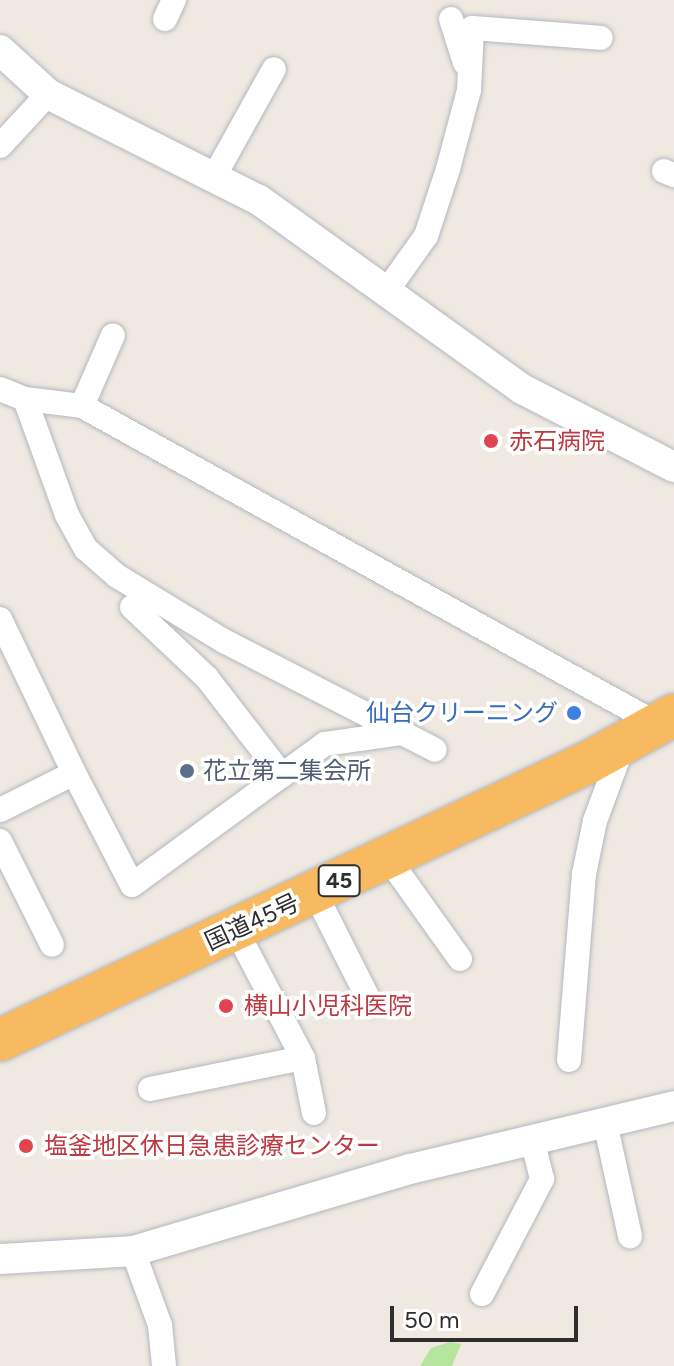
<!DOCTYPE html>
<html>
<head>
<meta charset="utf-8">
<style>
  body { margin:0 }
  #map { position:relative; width:674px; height:1366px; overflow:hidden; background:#efe9e1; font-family:Figtree,"Noto Sans JP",sans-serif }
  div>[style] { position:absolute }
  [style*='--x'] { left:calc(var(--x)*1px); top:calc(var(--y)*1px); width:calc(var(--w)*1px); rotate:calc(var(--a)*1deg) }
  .green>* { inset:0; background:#b6e59e }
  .roads { filter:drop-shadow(0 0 2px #b4b7c1) drop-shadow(0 0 2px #b4b7c1) }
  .minor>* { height:24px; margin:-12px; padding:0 12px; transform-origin:12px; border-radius:12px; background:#fff }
  .tertiary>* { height:30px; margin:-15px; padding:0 15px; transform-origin:15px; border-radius:15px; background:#fff }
  .trunk>* { height:42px; margin:-21px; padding:0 21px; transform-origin:21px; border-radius:21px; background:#f8ba60 }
  .dots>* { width:22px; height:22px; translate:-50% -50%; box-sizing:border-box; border:4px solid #fff; border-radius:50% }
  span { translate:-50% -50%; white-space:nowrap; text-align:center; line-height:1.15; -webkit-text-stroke:7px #fff; paint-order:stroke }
  .shield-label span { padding:2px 6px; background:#fff; border:2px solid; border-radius:6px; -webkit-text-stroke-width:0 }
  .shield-label { font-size:22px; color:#2e2e2e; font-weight:700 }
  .health-label { font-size:24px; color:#be3a42 }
  .left { translate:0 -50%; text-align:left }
  .shop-label { font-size:24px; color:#366cbe }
  .right { translate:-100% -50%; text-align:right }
  .service-label { font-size:24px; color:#4e5e75 }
  .street-label { font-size:24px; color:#2e2e2e }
  .scale { position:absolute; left:390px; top:1306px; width:188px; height:36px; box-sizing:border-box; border:4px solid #2e2e2e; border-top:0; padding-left:10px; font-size:24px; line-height:28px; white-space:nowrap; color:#2e2e2e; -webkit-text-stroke:6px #fff; paint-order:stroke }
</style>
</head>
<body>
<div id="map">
  <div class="green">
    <div style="clip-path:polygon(450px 1342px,461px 1344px,452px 1366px,420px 1366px,431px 1348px)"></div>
  </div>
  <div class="roads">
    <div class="minor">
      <div style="--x:165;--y:19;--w:21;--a:-65"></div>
      <div style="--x:451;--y:19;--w:46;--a:72.3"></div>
      <div style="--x:0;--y:146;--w:71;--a:-47.3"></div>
      <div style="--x:664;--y:171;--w:11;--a:22"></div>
      <div style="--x:215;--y:175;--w:121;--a:-60.9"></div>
      <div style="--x:386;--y:292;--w:69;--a:-54.5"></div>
      <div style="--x:426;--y:236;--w:71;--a:-71.8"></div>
      <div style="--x:448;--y:169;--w:82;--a:-75.1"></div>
      <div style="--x:469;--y:90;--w:62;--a:-87.2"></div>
      <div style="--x:472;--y:28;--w:129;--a:4.4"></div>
      <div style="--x:0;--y:389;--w:27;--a:22"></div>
      <div style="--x:25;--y:399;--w:57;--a:7"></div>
      <div style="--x:82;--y:406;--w:659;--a:28.94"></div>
      <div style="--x:25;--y:399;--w:123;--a:70.1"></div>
      <div style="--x:67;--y:515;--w:39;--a:61"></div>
      <div style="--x:86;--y:549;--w:41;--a:41.1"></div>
      <div style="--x:117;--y:576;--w:125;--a:31.3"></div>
      <div style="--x:224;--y:641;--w:237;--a:27.3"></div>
      <div style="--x:82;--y:406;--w:77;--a:-66.4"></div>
      <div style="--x:132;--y:607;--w:103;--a:43.4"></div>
      <div style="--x:207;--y:678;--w:123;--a:52.3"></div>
      <div style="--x:0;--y:619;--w:171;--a:64.3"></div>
      <div style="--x:74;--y:773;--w:83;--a:153.4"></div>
      <div style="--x:74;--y:773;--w:126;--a:62.6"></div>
      <div style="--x:132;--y:885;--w:239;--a:-36.2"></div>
      <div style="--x:325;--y:744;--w:77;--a:-8.2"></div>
      <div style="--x:0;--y:841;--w:116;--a:63.4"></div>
      <div style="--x:388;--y:858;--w:124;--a:54.5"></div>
      <div style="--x:315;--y:893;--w:124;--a:63.2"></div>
      <div style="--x:236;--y:930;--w:144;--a:62.4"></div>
      <div style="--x:303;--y:1058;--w:56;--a:78.7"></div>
      <div style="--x:569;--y:1060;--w:187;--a:-85.4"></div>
      <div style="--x:584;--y:874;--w:54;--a:-78.3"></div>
      <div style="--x:595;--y:821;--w:81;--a:-69.8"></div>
      <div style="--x:150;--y:1089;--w:156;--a:-11.5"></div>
      <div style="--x:606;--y:1127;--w:112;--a:77.6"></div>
      <div style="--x:133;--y:1251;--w:79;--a:70"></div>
      <div style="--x:160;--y:1325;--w:41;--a:84.4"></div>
      <div style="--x:482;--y:1294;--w:130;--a:-62.4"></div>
      <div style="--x:542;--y:1179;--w:38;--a:-104"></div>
    </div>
    <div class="tertiary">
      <div style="--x:0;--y:50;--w:65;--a:42.5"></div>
      <div style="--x:48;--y:94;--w:236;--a:26.7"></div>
      <div style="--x:259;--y:200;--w:324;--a:35.7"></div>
      <div style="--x:522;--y:389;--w:171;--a:27.2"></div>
      <div style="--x:0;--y:1259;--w:133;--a:-3.4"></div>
      <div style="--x:133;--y:1251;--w:289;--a:-16.5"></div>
      <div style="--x:410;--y:1169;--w:271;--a:-13.4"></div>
    </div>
    <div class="trunk">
      <div style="--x:0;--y:1040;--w:651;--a:-25.27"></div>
      <div style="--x:589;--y:762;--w:97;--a:-28.9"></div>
    </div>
  </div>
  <div class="dots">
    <div style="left:491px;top:441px;background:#e0444e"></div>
    <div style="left:574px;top:713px;background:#3f7fe0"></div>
    <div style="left:187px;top:771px;background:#5c6f8a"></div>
    <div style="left:226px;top:1006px;background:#e0444e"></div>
    <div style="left:26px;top:1146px;background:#e0444e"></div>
  </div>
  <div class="shield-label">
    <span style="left:339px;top:881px">45</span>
  </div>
  <div class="health-label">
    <span class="left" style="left:509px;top:441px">赤石病院</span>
    <span class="left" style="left:244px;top:1006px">横山小児科医院</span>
    <span class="left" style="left:44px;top:1146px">塩釜地区休日急患診療センター</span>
  </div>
  <div class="shop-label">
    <span class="right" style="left:558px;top:713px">仙台クリーニング</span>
  </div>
  <div class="service-label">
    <span class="left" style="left:203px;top:771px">花立第二集会所</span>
  </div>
  <div class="street-label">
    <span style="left:252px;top:922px;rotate:-25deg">国道45号</span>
  </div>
  <div class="scale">50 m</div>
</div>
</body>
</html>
